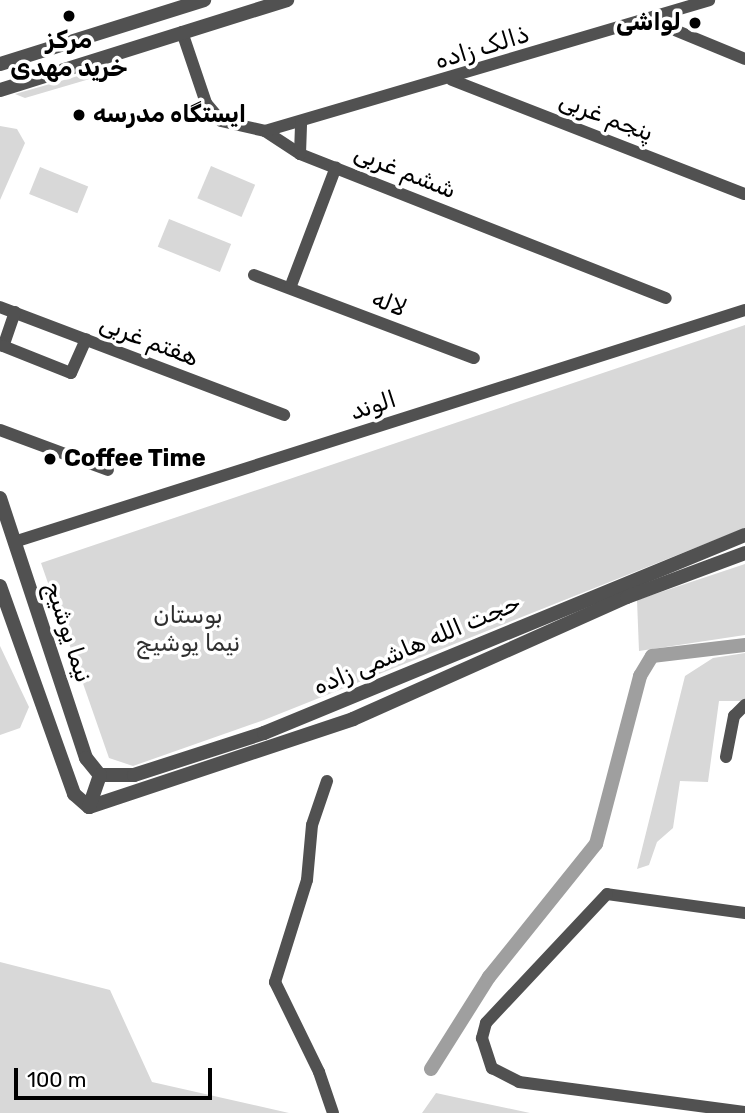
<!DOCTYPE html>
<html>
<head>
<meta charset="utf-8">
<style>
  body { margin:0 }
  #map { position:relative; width:745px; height:1113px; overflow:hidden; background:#fff; font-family:Rubik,Cairo,sans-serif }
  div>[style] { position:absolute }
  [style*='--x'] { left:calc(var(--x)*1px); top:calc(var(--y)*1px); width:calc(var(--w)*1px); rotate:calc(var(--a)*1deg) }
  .green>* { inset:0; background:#d8d8d8; transform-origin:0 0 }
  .canal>* { height:14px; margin:-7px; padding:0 7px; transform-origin:7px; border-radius:7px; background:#9f9f9f }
  .minor>* { height:12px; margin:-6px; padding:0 6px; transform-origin:6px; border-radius:6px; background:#515151 }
  .tertiary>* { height:14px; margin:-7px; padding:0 7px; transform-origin:7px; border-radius:7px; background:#515151 }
  .dots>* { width:19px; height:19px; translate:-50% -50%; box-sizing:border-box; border:4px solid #fff; border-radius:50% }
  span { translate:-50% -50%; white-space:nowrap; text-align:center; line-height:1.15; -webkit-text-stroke:7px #fff; paint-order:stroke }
  .poi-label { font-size:24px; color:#000; font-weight:700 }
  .right { translate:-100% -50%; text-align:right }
  .left { translate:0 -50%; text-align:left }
  .street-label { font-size:24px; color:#000 }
  .park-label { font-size:24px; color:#2f2f2f }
  .scale { position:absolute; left:14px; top:1068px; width:198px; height:32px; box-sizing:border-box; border:4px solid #000; border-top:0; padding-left:9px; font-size:21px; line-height:24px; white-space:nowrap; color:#000; -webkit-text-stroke:5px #fff; paint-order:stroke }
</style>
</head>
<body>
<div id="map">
  <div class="green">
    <div style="clip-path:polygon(99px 70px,93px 78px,25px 98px,15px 94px)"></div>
    <div style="clip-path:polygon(0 126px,17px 129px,25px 143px,0 200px)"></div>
    <div style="left:211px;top:166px;width:48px;height:35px;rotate:23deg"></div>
    <div style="left:40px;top:167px;width:52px;height:29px;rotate:22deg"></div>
    <div style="left:169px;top:219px;width:67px;height:30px;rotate:22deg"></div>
    <div style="clip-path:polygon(745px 325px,745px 528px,264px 720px,133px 766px,109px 758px,41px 563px)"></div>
    <div style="clip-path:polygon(745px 564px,745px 635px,639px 651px,637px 600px)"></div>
    <div style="clip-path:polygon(0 646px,29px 707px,20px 728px,0 735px)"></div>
    <div style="clip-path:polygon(745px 653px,745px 701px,719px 701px,708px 782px,680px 781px,673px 828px,657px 842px,649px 865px,637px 869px,685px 676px,713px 658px)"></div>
    <div style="clip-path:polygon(0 962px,110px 990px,152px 1082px,289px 1113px,0 1113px)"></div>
    <div style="clip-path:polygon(436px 1093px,459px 1098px,530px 1113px,422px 1113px)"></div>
  </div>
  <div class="canal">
    <div style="--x:431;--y:1069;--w:109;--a:-57.8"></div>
    <div style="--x:489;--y:977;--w:171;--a:-51.2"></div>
    <div style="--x:596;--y:844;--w:174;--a:-75.3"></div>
    <div style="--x:640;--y:676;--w:23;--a:-59"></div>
    <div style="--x:652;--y:656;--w:94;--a:-6.7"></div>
  </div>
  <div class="minor">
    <div style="--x:648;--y:19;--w:105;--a:22.4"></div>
    <div style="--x:182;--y:32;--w:75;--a:71.3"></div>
    <div style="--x:206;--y:103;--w:23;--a:50"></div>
    <div style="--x:221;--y:121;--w:45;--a:12.8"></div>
    <div style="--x:265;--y:131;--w:42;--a:33.3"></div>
    <div style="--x:300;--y:154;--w:393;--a:21.5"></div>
    <div style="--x:452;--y:80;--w:314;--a:21.3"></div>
    <div style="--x:265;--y:131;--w:463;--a:-16.4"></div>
    <div style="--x:300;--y:154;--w:33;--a:-88"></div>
    <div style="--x:254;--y:275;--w:235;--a:20.7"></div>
    <div style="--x:290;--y:288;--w:129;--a:-69.2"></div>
    <div style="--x:0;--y:307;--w:304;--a:20.8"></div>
    <div style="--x:15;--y:312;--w:36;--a:109"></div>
    <div style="--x:3;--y:346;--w:73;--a:21.7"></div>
    <div style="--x:71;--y:373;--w:37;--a:-66"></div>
    <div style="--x:0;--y:430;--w:115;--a:20.3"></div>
    <div style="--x:14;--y:542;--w:767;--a:-17.61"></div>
    <div style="--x:726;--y:757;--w:42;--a:-79"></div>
    <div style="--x:734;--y:716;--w:16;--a:-45"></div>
    <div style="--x:327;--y:781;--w:46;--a:108.8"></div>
    <div style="--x:312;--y:825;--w:55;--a:95.2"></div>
    <div style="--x:307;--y:880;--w:107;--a:107.4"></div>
    <div style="--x:275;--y:982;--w:100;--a:63.9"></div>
    <div style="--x:319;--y:1072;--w:43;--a:71.1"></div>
    <div style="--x:745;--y:913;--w:139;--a:-172.2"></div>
    <div style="--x:607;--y:894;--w:177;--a:133.2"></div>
    <div style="--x:486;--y:1023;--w:16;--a:105"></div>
    <div style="--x:482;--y:1038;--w:32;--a:72"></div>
    <div style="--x:492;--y:1068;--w:30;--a:27"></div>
    <div style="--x:519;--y:1082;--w:228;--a:7.6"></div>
  </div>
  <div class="tertiary">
    <div style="--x:0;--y:64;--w:214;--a:-17.4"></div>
    <div style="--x:0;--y:90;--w:301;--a:-17.4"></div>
    <div style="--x:0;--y:498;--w:274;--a:71.7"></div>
    <div style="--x:86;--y:758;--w:22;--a:51"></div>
    <div style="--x:0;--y:586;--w:221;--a:70.4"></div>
    <div style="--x:74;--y:794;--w:20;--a:41"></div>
    <div style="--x:100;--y:775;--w:34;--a:0"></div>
    <div style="--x:134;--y:775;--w:137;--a:-17.9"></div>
    <div style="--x:264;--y:733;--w:520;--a:-22.37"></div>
    <div style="--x:89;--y:807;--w:278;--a:-18.4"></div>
    <div style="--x:353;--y:719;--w:300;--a:-24"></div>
    <div style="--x:627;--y:597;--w:126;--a:-20.4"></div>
    <div style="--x:89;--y:807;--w:34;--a:-71"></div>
  </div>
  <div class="dots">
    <div style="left:69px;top:16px;background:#000"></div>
    <div style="left:695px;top:23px;background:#000"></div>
    <div style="left:79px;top:115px;background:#000"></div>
    <div style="left:50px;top:459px;background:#000"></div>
  </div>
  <div class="poi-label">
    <span class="right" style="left:681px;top:23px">لواشی</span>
    <span style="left:69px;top:55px">مرکز<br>خرید مهدی</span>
    <span class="left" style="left:93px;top:115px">ایستگاه مدرسه</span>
    <span class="left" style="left:64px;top:459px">Coffee Time</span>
  </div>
  <div class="street-label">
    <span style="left:482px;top:48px;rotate:-17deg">ذالک زاده</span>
    <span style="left:606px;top:117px;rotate:21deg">پنجم غربی</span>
    <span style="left:405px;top:172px;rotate:22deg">ششم غربی</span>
    <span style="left:389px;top:304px;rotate:21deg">لاله</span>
    <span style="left:149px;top:341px;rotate:21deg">هفتم غربی</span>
    <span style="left:373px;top:406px;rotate:-18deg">الوند</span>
    <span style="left:68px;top:632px;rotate:72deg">نیما یوشیج</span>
    <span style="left:417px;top:645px;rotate:-23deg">حجت الله هاشمی زاده</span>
  </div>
  <div class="park-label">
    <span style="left:188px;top:630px">بوستان<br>نیما یوشیج</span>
  </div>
  <div class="scale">100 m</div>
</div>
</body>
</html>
